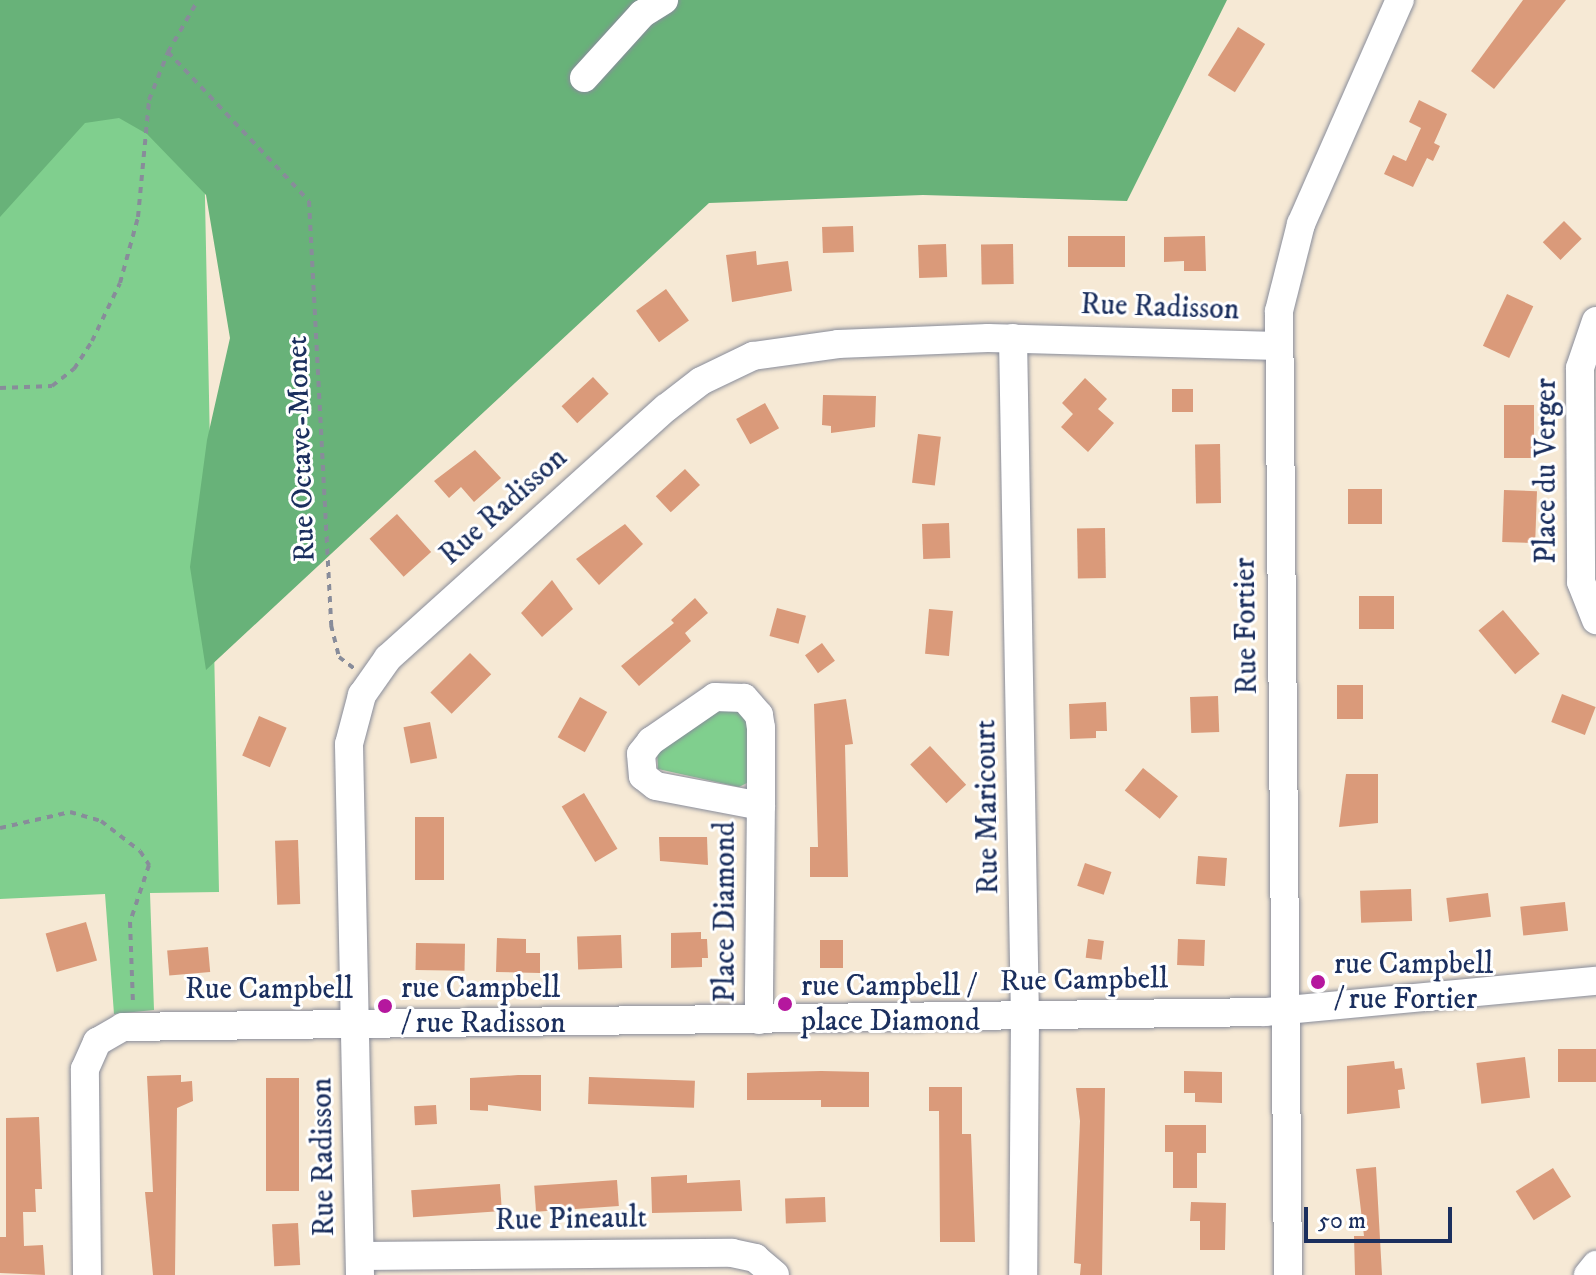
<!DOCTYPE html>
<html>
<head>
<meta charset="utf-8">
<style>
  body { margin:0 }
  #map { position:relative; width:1596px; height:1275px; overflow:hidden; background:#f6e9d5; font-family:"IM FELL DW Pica",serif }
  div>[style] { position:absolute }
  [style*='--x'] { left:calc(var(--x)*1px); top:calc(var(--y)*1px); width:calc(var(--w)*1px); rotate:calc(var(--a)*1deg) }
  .green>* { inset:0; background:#80cf8e }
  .forest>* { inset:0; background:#68b279 }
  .building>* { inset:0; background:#da9a7a; transform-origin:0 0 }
  .path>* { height:4px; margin-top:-2px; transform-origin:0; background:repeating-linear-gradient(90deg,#888c9a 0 6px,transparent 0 12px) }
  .roads { filter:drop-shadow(0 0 2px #888c9a) drop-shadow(0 0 2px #888c9a) }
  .minor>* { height:28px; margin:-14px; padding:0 14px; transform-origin:14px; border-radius:14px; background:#fff }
  .dots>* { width:22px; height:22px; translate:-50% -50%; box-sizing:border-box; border:4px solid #fff; border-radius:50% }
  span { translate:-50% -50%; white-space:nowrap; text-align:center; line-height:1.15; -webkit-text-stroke:6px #fff; paint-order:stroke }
  .street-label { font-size:30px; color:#1b2f5e }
  .poi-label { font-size:30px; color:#1b2f5e }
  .left { translate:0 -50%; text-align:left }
  .scale { position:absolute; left:1304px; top:1207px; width:148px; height:36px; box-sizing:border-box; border:4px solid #1b2f5e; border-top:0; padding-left:10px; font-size:24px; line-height:28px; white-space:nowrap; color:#1b2f5e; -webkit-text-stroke:6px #fff; paint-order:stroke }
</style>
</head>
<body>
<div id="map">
  <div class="green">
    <div style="clip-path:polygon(0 0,201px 0,219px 892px,150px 893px,154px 1010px,114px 1014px,105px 894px,0 899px)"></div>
    <div style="clip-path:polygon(720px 707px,748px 714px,747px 783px,739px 787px,658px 769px,657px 750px)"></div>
  </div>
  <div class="forest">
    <div style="clip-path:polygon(0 0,1227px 0,1127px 201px,923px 195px,709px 203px,206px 670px,190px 567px,207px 440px,230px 338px,206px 195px,147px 134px,119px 118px,85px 123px,0 217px)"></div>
  </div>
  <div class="building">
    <div style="clip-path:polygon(1523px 0,1566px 0,1494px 89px,1471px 71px)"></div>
    <div style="left:1238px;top:27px;width:32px;height:57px;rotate:32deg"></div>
    <div style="clip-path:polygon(1419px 100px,1447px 114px,1434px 143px,1440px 146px,1433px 161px,1427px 158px,1413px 187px,1384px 174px,1393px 155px,1406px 161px,1421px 128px,1409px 122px)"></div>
    <div style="left:1564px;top:221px;width:25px;height:30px;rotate:45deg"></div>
    <div style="left:853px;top:226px;width:26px;height:31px;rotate:88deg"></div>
    <div style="left:1125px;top:236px;width:31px;height:57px;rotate:90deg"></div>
    <div style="clip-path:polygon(1205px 236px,1206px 271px,1184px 271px,1184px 261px,1164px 262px,1164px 237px)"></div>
    <div style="left:946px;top:244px;width:33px;height:28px;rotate:88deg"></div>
    <div style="left:1013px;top:244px;width:40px;height:32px;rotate:89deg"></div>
    <div style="clip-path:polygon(756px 251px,757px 265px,788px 261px,792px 291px,732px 302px,726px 255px)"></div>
    <div style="left:666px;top:289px;width:39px;height:37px;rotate:54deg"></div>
    <div style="left:1507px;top:294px;width:29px;height:57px;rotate:25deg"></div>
    <div style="left:593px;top:377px;width:23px;height:43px;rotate:47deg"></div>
    <div style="clip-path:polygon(1085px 378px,1107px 399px,1098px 409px,1114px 423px,1088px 452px,1061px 427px,1073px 414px,1062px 403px)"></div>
    <div style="left:1172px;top:389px;width:21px;height:23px"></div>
    <div style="clip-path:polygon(823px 395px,876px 396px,875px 427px,831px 433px,831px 426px,822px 425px)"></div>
    <div style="left:765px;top:403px;width:29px;height:33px;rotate:61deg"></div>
    <div style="left:1504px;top:405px;width:30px;height:53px"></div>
    <div style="left:918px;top:434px;width:23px;height:49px;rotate:7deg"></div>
    <div style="left:1220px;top:444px;width:59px;height:25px;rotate:89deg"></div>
    <div style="clip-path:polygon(475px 450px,501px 478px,474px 502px,461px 487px,449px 498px,434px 481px)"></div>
    <div style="left:685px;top:469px;width:22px;height:40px;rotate:47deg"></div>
    <div style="left:1348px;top:489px;width:34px;height:35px"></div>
    <div style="left:1504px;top:490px;width:33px;height:52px;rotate:2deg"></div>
    <div style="left:397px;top:514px;width:51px;height:37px;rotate:48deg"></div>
    <div style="left:949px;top:523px;width:35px;height:27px;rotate:88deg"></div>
    <div style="clip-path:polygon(625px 524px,643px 544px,599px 585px,576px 559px)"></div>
    <div style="left:1105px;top:528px;width:50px;height:28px;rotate:89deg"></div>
    <div style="clip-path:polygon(552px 580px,573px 609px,542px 637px,521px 613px)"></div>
    <div style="left:1359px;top:596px;width:35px;height:33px"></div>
    <div style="clip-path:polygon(695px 598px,708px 613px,685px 633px,691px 641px,639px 686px,621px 666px,674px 623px,671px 620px)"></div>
    <div style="left:777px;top:608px;width:30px;height:29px;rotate:15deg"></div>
    <div style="left:929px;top:609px;width:24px;height:45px;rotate:5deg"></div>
    <div style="left:1503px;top:610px;width:57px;height:32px;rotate:50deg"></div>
    <div style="left:822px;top:643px;width:22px;height:21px;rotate:54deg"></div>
    <div style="left:470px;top:653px;width:30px;height:56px;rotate:45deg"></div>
    <div style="left:1337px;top:685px;width:26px;height:34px"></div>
    <div style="left:1562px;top:694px;width:36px;height:30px;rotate:21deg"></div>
    <div style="left:1218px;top:696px;width:36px;height:28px;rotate:88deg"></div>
    <div style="left:580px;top:697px;width:31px;height:46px;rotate:29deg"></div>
    <div style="clip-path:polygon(846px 699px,853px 744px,845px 745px,848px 877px,810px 877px,810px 847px,818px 847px,814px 704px)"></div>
    <div style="clip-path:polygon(1106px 702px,1107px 731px,1096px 731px,1096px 738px,1070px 739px,1069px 704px)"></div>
    <div style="left:259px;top:716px;width:30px;height:43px;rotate:23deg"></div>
    <div style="left:430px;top:722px;width:37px;height:27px;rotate:79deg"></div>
    <div style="left:930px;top:746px;width:53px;height:27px;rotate:47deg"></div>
    <div style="left:1143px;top:768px;width:45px;height:29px;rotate:39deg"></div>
    <div style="clip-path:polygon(1346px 774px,1378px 774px,1378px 823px,1339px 827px)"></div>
    <div style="left:584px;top:793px;width:65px;height:26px;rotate:59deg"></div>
    <div style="left:415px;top:817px;width:29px;height:63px"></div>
    <div style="clip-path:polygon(659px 837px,707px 837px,708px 865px,660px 861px)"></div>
    <div style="left:298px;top:840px;width:64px;height:23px;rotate:88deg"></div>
    <div style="left:1198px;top:856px;width:29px;height:28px;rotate:4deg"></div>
    <div style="left:1085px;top:863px;width:28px;height:24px;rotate:19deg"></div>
    <div style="left:1411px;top:889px;width:32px;height:51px;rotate:88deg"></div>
    <div style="left:1488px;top:893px;width:24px;height:42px;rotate:83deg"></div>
    <div style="left:1565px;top:902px;width:29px;height:45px;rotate:84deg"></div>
    <div style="left:86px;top:922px;width:40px;height:42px;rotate:74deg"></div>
    <div style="clip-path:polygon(701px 932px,701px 939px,707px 939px,708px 958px,702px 958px,702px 967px,671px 968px,671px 933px)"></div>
    <div style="left:621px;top:935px;width:33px;height:44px;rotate:88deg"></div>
    <div style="clip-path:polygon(497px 938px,526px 939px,526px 953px,540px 953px,540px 973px,496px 972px)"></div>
    <div style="left:1088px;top:939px;width:16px;height:19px;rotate:7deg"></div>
    <div style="left:1178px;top:939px;width:27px;height:26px;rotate:2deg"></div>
    <div style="left:820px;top:940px;width:23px;height:28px"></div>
    <div style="left:416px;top:943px;width:49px;height:27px;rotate:1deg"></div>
    <div style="left:208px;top:947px;width:25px;height:41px;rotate:85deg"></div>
    <div style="left:1596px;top:1049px;width:33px;height:38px;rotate:90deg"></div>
    <div style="left:1525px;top:1057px;width:41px;height:49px;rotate:83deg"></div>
    <div style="clip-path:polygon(1394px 1061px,1395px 1069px,1402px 1068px,1405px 1089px,1398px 1090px,1400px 1108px,1347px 1114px,1347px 1066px)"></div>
    <div style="clip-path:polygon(821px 1071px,869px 1072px,869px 1107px,821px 1107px,821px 1100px,747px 1100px,747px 1073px)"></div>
    <div style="clip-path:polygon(1184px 1071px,1222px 1072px,1222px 1103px,1195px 1102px,1195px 1093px,1184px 1093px)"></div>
    <div style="clip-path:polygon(181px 1075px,181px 1082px,192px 1081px,193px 1101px,177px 1108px,175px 1275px,153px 1275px,145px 1192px,153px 1192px,147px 1076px)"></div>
    <div style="clip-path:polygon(518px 1075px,541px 1075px,541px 1111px,488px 1105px,488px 1111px,470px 1110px,470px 1078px)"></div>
    <div style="left:589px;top:1077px;width:106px;height:27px;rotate:2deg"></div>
    <div style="left:299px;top:1078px;width:113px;height:33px;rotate:90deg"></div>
    <div style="clip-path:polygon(929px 1087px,962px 1087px,962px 1134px,971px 1134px,975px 1242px,940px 1242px,939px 1111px,929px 1111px)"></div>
    <div style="clip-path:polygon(1076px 1088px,1105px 1088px,1102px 1275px,1080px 1275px,1081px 1264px,1074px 1263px,1080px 1121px)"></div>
    <div style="left:436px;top:1105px;width:19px;height:22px;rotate:87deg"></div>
    <div style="clip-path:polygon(39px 1117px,42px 1189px,35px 1189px,36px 1212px,23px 1212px,24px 1246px,43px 1245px,45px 1275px,0 1273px,0 1237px,6px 1237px,6px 1118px)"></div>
    <div style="clip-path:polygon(1165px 1125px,1206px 1125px,1206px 1153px,1197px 1153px,1197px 1188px,1173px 1188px,1173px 1152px,1165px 1152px)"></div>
    <div style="clip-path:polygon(1376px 1167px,1382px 1275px,1355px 1275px,1354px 1236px,1364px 1236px,1356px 1169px)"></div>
    <div style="left:1553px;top:1168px;width:34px;height:44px;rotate:58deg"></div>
    <div style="clip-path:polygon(687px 1175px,687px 1183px,740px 1180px,742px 1211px,652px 1213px,651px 1177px)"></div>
    <div style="left:617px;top:1180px;width:26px;height:83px;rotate:86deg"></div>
    <div style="left:500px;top:1184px;width:27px;height:89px;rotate:86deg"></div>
    <div style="left:825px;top:1197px;width:25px;height:40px;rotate:88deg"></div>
    <div style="clip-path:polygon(1191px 1202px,1226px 1203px,1225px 1250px,1200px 1250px,1200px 1221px,1190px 1221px)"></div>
    <div style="left:298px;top:1223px;width:42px;height:26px;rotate:87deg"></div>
  </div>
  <div class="path">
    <div style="--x:168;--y:52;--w:205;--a:46.6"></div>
    <div style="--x:309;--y:201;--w:425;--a:87"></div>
    <div style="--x:331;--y:625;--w:33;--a:76"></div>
    <div style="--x:339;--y:657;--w:20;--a:37"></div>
    <div style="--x:0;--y:388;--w:52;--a:-2.2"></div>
    <div style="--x:52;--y:386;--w:28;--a:-38"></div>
    <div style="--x:74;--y:369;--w:33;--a:-57"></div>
    <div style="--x:92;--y:341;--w:64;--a:-64.2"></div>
    <div style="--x:120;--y:283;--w:68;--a:-74.7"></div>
    <div style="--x:138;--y:217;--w:118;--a:-84.6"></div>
    <div style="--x:149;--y:100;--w:52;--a:-68.4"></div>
    <div style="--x:168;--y:52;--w:60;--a:-60"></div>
    <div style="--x:0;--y:828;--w:72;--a:-12.9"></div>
    <div style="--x:70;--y:812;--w:32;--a:16"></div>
    <div style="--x:101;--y:821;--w:49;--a:37.6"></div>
    <div style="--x:140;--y:851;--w:17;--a:57"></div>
    <div style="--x:149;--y:865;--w:60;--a:108.4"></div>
    <div style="--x:130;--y:922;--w:82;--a:87.9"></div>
  </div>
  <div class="roads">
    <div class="minor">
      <div style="--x:584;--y:78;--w:86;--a:-47.8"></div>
      <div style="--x:642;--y:14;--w:26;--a:-32"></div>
      <div style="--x:1596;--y:321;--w:50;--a:108.8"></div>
      <div style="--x:1580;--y:368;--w:214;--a:89.7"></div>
      <div style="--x:1581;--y:582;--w:41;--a:68.5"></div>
      <div style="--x:1013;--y:338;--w:678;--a:88.99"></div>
      <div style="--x:1025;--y:1016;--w:259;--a:90.4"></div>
      <div style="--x:759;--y:1020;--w:29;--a:-90"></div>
      <div style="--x:759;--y:991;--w:185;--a:-89.4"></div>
      <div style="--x:761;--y:806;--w:78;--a:-90"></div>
      <div style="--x:761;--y:728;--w:13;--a:-99"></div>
      <div style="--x:759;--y:715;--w:23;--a:-131"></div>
      <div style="--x:744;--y:698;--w:29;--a:-178"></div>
      <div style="--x:715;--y:697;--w:78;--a:145.5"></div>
      <div style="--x:651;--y:741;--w:16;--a:128"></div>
      <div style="--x:641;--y:754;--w:22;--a:85"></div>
      <div style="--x:643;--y:776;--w:16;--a:38"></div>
      <div style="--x:656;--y:786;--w:107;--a:10.8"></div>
      <div style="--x:360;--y:1256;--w:372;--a:-0.5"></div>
      <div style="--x:732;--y:1253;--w:24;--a:12"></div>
      <div style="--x:755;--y:1258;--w:26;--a:40"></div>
      <div style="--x:87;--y:1275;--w:206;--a:-90.6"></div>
      <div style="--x:85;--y:1069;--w:30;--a:-66"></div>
      <div style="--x:97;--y:1042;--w:30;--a:-30"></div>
      <div style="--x:123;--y:1027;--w:1142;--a:-0.75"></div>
      <div style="--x:1265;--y:1012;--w:332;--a:-5.4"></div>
      <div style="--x:360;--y:1275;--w:531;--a:-91.19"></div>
      <div style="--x:349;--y:744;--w:51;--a:-75.1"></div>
      <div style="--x:362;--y:695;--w:45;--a:-54.9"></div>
      <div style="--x:388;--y:658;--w:374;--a:-42"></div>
      <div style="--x:666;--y:408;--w:44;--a:-37.6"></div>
      <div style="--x:701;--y:381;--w:58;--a:-25.7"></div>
      <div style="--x:753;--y:356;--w:86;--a:-8"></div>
      <div style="--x:838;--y:344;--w:150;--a:-2.3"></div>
      <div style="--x:988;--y:338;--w:290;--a:1.6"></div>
      <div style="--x:1288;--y:1275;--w:964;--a:-90.53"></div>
      <div style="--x:1279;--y:311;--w:90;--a:-75.8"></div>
      <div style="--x:1301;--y:224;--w:245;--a:-66.2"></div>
      <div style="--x:1588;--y:1275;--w:13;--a:-51"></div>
    </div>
  </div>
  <div class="dots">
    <div style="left:1318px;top:982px;background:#b5179e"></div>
    <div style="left:785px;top:1004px;background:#b5179e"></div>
    <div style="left:385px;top:1006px;background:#b5179e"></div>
  </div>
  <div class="street-label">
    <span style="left:1160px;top:308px;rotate:2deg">Rue Radisson</span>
    <span style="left:302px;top:449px;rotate:-92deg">Rue Octave-Monet</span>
    <span style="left:1547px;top:471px;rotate:-90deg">Place du Verger</span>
    <span style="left:504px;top:507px;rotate:-42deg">Rue Radisson</span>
    <span style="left:1247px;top:626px;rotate:-91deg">Rue Fortier</span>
    <span style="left:988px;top:807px;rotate:-91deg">Rue Maricourt</span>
    <span style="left:726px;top:912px;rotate:-90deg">Place Diamond</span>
    <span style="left:1084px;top:981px;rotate:-1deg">Rue Campbell</span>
    <span style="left:269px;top:990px">Rue Campbell</span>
    <span style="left:324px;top:1157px;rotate:-91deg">Rue Radisson</span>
    <span style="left:571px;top:1220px;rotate:-1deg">Rue Pineault</span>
  </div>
  <div class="poi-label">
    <span class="left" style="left:1334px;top:982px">rue Campbell<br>/ rue Fortier</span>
    <span class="left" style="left:801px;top:1004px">rue Campbell /<br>place Diamond</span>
    <span class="left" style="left:401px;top:1006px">rue Campbell<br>/ rue Radisson</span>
  </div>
  <div class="scale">50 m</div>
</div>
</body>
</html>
